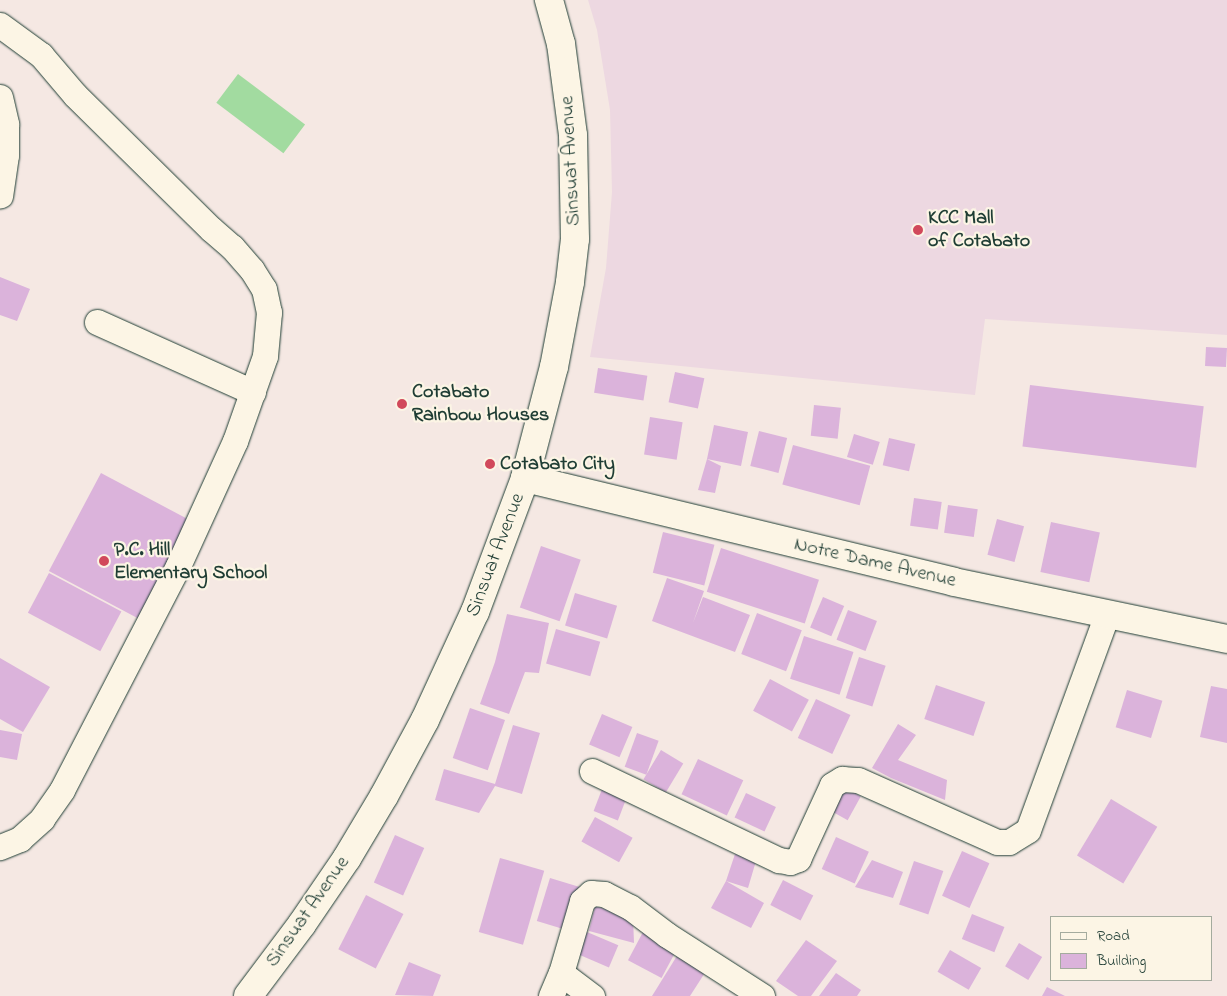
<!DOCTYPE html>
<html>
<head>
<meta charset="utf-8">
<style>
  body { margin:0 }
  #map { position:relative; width:1227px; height:996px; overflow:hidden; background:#f5e8e3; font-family:"Indie Flower",sans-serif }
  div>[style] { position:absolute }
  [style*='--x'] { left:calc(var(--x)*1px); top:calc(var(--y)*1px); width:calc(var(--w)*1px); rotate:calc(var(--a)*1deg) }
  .built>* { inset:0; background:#edd8e1 }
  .green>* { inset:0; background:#a2dba0; transform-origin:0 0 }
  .building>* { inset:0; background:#dbb3db; transform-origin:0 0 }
  .roads { filter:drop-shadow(0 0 1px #1f3d34) drop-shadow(0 0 1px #1f3d34) }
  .minor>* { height:25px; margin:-12.5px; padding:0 12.5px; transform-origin:12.5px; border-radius:12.5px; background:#fcf5e5 }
  .secondary>* { height:28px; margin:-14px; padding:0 14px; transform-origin:14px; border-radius:14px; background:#fcf5e5 }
  .primary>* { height:28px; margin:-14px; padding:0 14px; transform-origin:14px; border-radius:14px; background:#fcf5e5 }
  .dots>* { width:14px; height:14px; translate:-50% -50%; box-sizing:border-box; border:2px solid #fcf5e5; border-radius:50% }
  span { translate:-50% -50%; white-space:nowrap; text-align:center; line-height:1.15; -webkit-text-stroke:4.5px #fcf5e5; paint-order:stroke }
  .street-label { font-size:20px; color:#1f3d34 }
  .poi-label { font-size:20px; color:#1f3d34; font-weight:700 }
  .left { translate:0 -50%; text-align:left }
  .legend { position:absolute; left:1050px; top:916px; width:162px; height:65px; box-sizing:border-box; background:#fcf5e5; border:1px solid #a4ab9e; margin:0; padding:6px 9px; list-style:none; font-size:15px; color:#1f3d34 }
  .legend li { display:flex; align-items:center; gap:10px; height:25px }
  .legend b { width:25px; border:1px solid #a4ab9e }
</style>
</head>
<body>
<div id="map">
  <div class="built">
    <div style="clip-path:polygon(588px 0,1227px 0,1227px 335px,985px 319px,975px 395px,590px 357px,606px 268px,612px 192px,610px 110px,597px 30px)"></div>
  </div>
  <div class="green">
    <div style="left:238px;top:74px;width:84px;height:36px;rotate:37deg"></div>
  </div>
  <div class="building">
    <div style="clip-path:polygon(0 277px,30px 289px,17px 321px,0 315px)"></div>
    <div style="left:1206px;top:347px;width:21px;height:19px;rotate:3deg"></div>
    <div style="left:598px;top:368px;width:50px;height:25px;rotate:9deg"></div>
    <div style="left:675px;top:372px;width:30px;height:31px;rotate:12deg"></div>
    <div style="left:1030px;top:385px;width:175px;height:62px;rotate:7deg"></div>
    <div style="left:814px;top:405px;width:27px;height:31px;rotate:6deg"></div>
    <div style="left:650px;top:417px;width:33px;height:38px;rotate:9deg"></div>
    <div style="clip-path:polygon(714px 425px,748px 432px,741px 466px,707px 459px,721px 466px,715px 493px,698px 490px,707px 459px)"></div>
    <div style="left:759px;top:431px;width:29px;height:36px;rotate:14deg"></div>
    <div style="left:854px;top:434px;width:27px;height:24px;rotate:17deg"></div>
    <div style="left:889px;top:438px;width:27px;height:28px;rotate:13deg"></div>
    <div style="left:793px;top:445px;width:80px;height:41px;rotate:15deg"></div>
    <div style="left:101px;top:473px;width:105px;height:111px;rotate:28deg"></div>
    <div style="left:914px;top:498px;width:28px;height:28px;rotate:8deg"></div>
    <div style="left:948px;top:505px;width:30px;height:28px;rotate:8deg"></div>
    <div style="left:997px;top:519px;width:28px;height:37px;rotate:15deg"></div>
    <div style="left:1051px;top:522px;width:50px;height:51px;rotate:12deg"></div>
    <div style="left:663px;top:532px;width:53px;height:42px;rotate:14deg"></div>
    <div style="left:541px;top:546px;width:42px;height:65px;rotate:19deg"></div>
    <div style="left:721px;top:548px;width:103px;height:46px;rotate:18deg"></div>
    <div style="left:49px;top:573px;width:82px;height:45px;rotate:28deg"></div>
    <div style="clip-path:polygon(667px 578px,704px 591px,693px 623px,703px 597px,750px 615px,735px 652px,652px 621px)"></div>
    <div style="left:575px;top:593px;width:44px;height:34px;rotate:17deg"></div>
    <div style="left:823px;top:597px;width:23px;height:33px;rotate:23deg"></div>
    <div style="left:848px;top:610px;width:31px;height:32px;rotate:21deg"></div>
    <div style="left:757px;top:613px;width:48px;height:44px;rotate:21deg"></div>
    <div style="clip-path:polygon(507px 614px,549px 623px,539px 673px,525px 672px,509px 714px,480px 704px,495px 662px)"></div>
    <div style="left:556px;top:629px;width:46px;height:36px;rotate:16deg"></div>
    <div style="left:804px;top:636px;width:52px;height:45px;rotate:18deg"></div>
    <div style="left:859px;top:657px;width:28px;height:43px;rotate:18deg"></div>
    <div style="clip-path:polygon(0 658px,50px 687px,23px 732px,0 719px)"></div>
    <div style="left:770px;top:679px;width:44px;height:36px;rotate:28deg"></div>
    <div style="left:936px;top:685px;width:52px;height:36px;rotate:19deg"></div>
    <div style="clip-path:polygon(1211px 686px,1227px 689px,1227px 743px,1200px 737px)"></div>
    <div style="left:1127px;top:690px;width:37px;height:39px;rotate:17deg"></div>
    <div style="left:816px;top:699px;width:38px;height:43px;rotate:25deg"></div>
    <div style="left:470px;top:708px;width:37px;height:53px;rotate:19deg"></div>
    <div style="left:602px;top:714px;width:33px;height:33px;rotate:23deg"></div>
    <div style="clip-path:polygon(898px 724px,916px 735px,898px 760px,947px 780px,945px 800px,891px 778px,872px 768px)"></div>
    <div style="clip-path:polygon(513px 725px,540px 733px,522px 794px,495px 786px,479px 813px,435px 800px,444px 769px,495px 784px)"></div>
    <div style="clip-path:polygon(0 730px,22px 734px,17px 760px,0 757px)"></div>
    <div style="left:637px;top:733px;width:23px;height:36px;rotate:20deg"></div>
    <div style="left:661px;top:750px;width:26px;height:34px;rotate:31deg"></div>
    <div style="left:698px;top:759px;width:50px;height:39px;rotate:25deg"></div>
    <div style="left:604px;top:784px;width:26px;height:29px;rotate:21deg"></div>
    <div style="left:838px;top:784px;width:26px;height:27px;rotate:29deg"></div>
    <div style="left:746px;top:793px;width:33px;height:27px;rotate:25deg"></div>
    <div style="left:1111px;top:799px;width:54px;height:66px;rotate:31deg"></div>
    <div style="left:595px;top:817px;width:43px;height:28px;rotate:29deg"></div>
    <div style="left:395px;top:835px;width:32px;height:52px;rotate:24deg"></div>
    <div style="left:836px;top:837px;width:36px;height:35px;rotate:24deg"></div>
    <div style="left:962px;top:851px;width:30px;height:49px;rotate:24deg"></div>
    <div style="clip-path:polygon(735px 854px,756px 861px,748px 888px,726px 881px,764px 903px,751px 928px,711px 908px,726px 881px)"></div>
    <div style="left:500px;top:858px;width:46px;height:77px;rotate:16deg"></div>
    <div style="clip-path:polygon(872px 860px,903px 872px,893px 898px,855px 887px)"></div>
    <div style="left:914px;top:861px;width:31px;height:46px;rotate:19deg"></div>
    <div style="left:550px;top:878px;width:31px;height:45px;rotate:17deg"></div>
    <div style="left:783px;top:880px;width:34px;height:28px;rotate:27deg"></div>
    <div style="left:366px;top:895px;width:42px;height:61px;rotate:27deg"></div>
    <div style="clip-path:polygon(595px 906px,633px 917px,634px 943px,589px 931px)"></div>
    <div style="left:972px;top:914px;width:35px;height:27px;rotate:22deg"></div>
    <div style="left:587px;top:932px;width:34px;height:24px;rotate:23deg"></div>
    <div style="left:643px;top:932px;width:38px;height:32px;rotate:28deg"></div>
    <div style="clip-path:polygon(806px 940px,837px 961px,811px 996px,798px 996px,776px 981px)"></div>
    <div style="left:1019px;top:943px;width:27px;height:27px;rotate:31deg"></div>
    <div style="left:950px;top:950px;width:36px;height:25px;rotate:30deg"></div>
    <div style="clip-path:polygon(680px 951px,708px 968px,690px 996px,652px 996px)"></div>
    <div style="clip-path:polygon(409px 962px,441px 975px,433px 996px,395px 995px)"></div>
    <div style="clip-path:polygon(836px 973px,861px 990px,857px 996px,819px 996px)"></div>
    <div style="clip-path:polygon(1047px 987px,1065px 996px,1042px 996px)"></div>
  </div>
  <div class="roads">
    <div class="minor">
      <div style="--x:0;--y:25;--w:51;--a:36.2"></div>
      <div style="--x:41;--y:55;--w:52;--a:49.6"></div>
      <div style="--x:75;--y:95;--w:191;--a:44.6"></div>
      <div style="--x:211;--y:229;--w:28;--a:41"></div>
      <div style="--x:232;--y:247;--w:30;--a:49"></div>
      <div style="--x:252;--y:270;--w:22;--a:58"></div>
      <div style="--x:264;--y:289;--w:24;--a:78"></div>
      <div style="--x:269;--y:312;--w:44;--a:95.2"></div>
      <div style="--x:265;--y:356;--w:90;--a:109.4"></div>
      <div style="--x:235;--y:441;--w:137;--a:114.5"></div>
      <div style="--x:178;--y:566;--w:252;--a:117.4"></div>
      <div style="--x:62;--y:790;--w:35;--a:125"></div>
      <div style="--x:42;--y:819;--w:30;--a:138"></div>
      <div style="--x:20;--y:839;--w:22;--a:158"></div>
      <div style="--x:0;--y:97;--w:28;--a:77"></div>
      <div style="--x:6;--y:124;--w:31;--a:90"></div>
      <div style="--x:6;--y:155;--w:41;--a:98.3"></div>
      <div style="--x:97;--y:322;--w:171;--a:24.2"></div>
      <div style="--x:592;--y:771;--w:207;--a:25.5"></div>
      <div style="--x:779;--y:860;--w:11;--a:10"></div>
      <div style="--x:790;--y:862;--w:9;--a:-21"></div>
      <div style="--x:798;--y:859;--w:81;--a:-65.3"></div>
      <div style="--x:832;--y:785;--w:12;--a:-31"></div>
      <div style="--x:842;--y:779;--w:16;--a:4"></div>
      <div style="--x:858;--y:780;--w:152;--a:24"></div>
      <div style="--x:997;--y:842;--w:12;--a:0"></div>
      <div style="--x:1009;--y:842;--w:22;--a:-32"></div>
      <div style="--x:1028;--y:830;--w:230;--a:-69.9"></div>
      <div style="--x:561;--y:973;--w:39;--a:37"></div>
      <div style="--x:551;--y:996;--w:25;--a:-67"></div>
      <div style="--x:561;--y:973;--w:75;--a:-73.7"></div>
      <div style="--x:582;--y:901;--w:12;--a:-42"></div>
      <div style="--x:591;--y:893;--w:13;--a:4"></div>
      <div style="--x:604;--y:894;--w:29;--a:27"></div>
      <div style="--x:630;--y:907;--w:46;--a:37.1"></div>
      <div style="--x:667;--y:935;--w:113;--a:32.7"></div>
    </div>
    <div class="secondary">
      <div style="--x:525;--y:478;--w:115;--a:-75.4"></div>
      <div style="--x:554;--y:367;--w:86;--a:-79.3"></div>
      <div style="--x:570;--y:282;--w:43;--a:-83.4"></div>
      <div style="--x:575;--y:239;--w:104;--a:-91.1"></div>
      <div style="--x:573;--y:135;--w:92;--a:-97.5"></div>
      <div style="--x:561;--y:44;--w:46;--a:-105.3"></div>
    </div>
    <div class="primary">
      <div style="--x:248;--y:996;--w:90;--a:-53.1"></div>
      <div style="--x:302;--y:924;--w:80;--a:-55.7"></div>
      <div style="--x:347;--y:858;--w:72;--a:-59.2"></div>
      <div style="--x:384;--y:796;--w:86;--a:-61.7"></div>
      <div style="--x:425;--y:720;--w:119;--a:-65.2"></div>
      <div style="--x:475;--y:612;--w:143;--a:-69.5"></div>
      <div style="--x:525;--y:478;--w:441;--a:13.6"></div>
      <div style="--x:954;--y:582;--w:279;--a:11.8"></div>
    </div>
  </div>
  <div class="dots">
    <div style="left:918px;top:230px;background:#d1495b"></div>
    <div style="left:402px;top:404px;background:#d1495b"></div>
    <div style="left:490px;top:464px;background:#d1495b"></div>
    <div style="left:104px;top:561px;background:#d1495b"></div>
  </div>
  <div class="street-label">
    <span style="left:571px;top:161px;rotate:-93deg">Sinsuat Avenue</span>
    <span style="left:496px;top:555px;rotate:-69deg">Sinsuat Avenue</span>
    <span style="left:875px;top:563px;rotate:13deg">Notre Dame Avenue</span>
    <span style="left:308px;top:912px;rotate:-55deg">Sinsuat Avenue</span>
  </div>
  <div class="poi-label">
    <span class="left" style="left:928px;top:230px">KCC Mall<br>of Cotabato</span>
    <span class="left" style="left:412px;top:404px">Cotabato<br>Rainbow Houses</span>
    <span class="left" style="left:500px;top:464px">Cotabato City</span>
    <span class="left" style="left:114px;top:562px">P.C. Hill<br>Elementary School</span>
  </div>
  <ul class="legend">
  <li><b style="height:6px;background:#fcf5e5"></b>Road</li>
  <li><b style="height:14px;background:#dbb3db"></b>Building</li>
  </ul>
</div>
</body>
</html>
